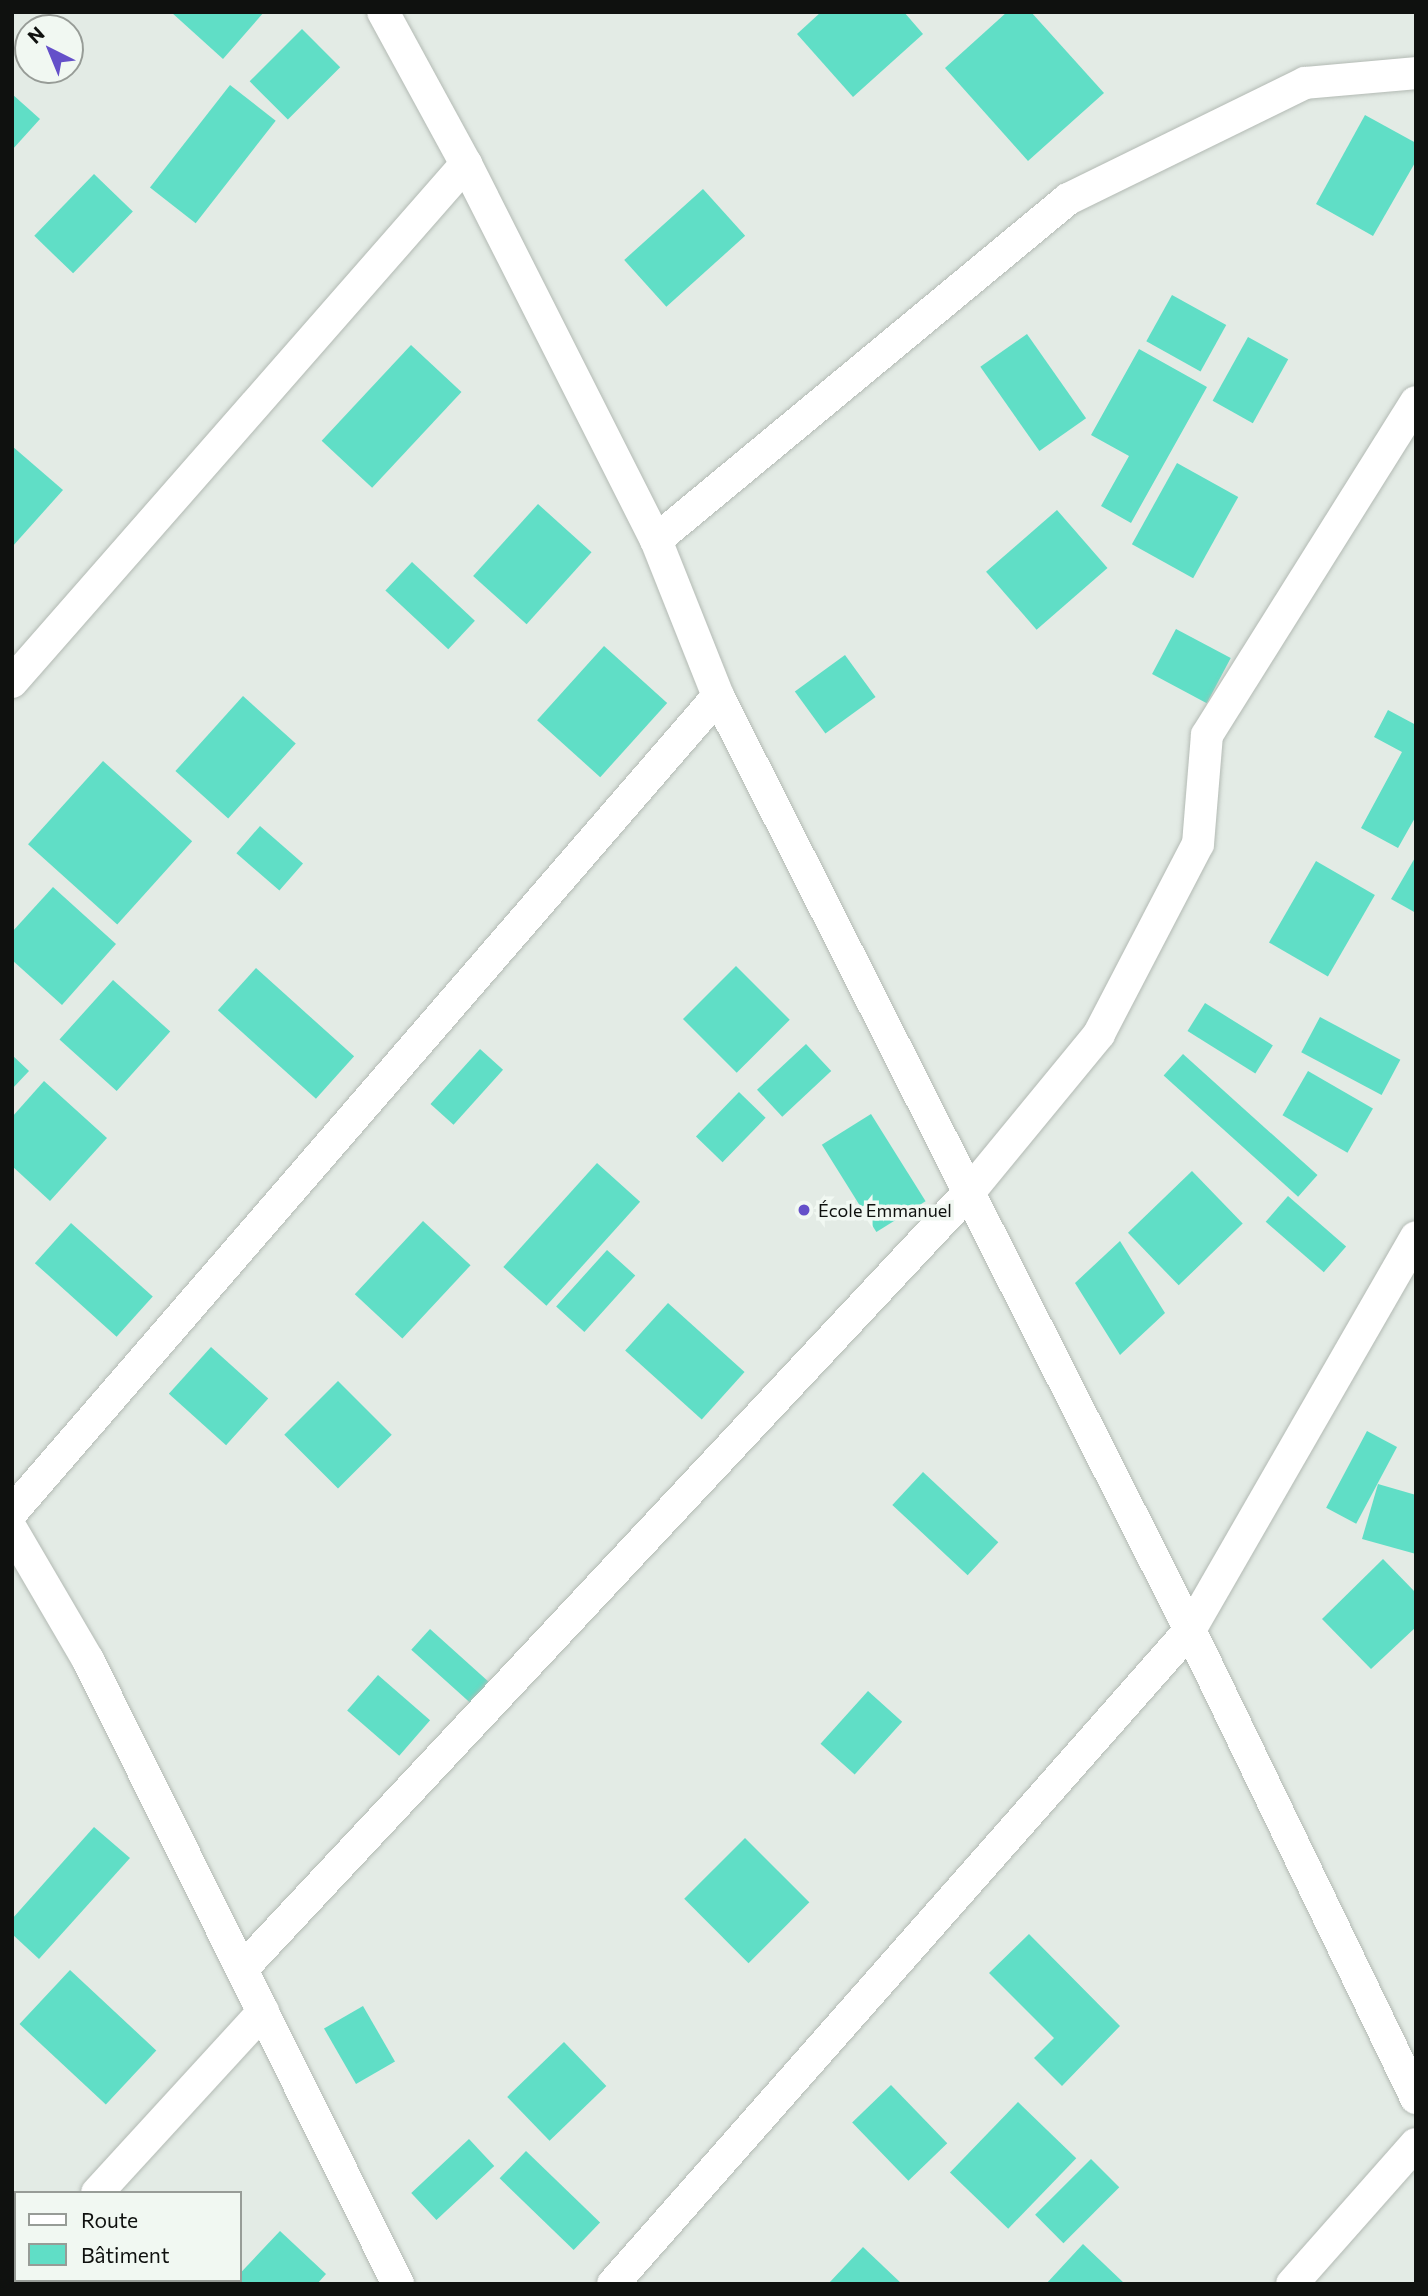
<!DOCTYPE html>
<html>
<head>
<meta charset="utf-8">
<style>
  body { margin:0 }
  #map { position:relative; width:1428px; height:2296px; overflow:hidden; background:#e3ebe5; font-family:Commissioner,sans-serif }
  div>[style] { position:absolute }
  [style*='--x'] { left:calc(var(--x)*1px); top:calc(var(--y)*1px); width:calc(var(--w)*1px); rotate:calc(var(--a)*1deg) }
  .building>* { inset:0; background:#60dec6; transform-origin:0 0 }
  .roads { filter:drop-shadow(0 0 2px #b3bab4) drop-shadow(0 0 2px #b3bab4) }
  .minor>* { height:32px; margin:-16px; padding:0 16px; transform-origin:16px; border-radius:16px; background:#fff }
  .dots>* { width:19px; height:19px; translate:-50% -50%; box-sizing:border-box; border:4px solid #f1f8f2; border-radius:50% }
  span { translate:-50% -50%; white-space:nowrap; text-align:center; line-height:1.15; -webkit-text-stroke:7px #f1f8f2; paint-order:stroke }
  .poi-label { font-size:18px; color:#0f110f }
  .left { translate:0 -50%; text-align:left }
  .frame { position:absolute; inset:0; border:14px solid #0f110f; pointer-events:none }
  .legend { position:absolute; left:14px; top:2191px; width:228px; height:91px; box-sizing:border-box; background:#f1f8f2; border:2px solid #979c97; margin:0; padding:9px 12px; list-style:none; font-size:21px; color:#0f110f }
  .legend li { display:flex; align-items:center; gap:14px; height:35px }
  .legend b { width:35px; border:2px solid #979c97 }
  .north { position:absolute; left:14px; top:14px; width:70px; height:70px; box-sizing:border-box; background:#f1f8f2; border:2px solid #979c97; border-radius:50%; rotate:317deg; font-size:19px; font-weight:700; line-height:28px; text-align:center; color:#0f110f }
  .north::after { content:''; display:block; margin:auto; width:24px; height:32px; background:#6450c9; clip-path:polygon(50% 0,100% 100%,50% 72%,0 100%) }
</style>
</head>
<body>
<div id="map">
  <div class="building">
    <div style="clip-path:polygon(171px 12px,264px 12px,223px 59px)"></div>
    <div style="clip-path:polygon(821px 12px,904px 12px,923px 34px,853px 97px,797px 34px)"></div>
    <div style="clip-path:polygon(1007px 12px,1031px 12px,1104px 93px,1028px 161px,945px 68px)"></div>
    <div style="left:302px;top:29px;width:54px;height:74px;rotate:45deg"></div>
    <div style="left:230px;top:85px;width:58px;height:130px;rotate:38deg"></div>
    <div style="clip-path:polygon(12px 94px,40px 119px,12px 150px)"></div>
    <div style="clip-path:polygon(1365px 115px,1416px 143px,1416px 161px,1373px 236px,1316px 204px)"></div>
    <div style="left:94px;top:174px;width:54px;height:86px;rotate:44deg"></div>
    <div style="left:703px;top:189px;width:63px;height:106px;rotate:48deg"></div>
    <div style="left:1172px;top:295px;width:62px;height:53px;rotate:29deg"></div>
    <div style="left:1027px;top:334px;width:103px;height:57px;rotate:55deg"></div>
    <div style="left:1248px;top:337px;width:46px;height:73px;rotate:29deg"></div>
    <div style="left:411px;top:345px;width:69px;height:131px;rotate:43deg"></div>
    <div style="clip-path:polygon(1139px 349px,1207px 387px,1131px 523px,1101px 506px,1129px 456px,1091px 435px)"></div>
    <div style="clip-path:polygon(12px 446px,63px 490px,12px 547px)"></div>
    <div style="left:1177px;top:463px;width:70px;height:93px;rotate:29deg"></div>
    <div style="left:538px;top:504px;width:72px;height:97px;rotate:42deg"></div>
    <div style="left:1057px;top:510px;width:77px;height:94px;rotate:49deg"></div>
    <div style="left:412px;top:562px;width:86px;height:39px;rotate:43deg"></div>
    <div style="left:1176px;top:629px;width:62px;height:51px;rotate:28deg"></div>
    <div style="left:604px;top:646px;width:85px;height:100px;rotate:42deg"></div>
    <div style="left:845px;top:655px;width:52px;height:62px;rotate:54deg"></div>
    <div style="left:243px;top:696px;width:71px;height:101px;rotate:42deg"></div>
    <div style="clip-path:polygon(1388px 710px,1416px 725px,1416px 816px,1398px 848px,1361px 828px,1402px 752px,1374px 737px)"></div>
    <div style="left:103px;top:761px;width:120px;height:112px;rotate:42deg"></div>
    <div style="left:260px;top:826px;width:57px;height:36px;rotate:41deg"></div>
    <div style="clip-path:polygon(1416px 856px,1416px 913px,1391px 899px)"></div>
    <div style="left:1316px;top:861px;width:68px;height:94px;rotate:30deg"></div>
    <div style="clip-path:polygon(53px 887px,116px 944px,62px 1005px,12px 960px,12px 932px)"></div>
    <div style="left:736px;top:966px;width:76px;height:75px;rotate:45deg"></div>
    <div style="left:256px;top:968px;width:132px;height:57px;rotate:42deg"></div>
    <div style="left:113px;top:980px;width:77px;height:80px;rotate:42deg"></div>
    <div style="left:1205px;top:1003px;width:80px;height:33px;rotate:32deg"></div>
    <div style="left:1320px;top:1017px;width:91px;height:40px;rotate:28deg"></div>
    <div style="left:806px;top:1044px;width:37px;height:67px;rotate:47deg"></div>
    <div style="left:480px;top:1049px;width:31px;height:74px;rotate:42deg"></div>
    <div style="left:1183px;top:1054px;width:181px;height:29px;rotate:42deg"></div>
    <div style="clip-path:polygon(12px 1055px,29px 1071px,12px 1089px)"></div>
    <div style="left:1308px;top:1071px;width:75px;height:51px;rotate:30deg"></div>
    <div style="clip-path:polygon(44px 1081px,107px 1138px,50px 1201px,12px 1166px,12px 1117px)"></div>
    <div style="left:739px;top:1092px;width:37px;height:62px;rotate:44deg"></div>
    <div style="left:871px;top:1114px;width:103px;height:58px;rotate:58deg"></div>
    <div style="left:597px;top:1163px;width:58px;height:140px;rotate:42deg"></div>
    <div style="left:1192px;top:1171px;width:73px;height:89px;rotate:46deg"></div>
    <div style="left:1288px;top:1196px;width:77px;height:34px;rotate:41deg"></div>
    <div style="left:423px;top:1221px;width:65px;height:100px;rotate:43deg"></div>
    <div style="left:71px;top:1223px;width:110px;height:54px;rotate:42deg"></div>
    <div style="clip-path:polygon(1120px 1241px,1165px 1313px,1120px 1355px,1075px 1283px)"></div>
    <div style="left:607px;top:1250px;width:38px;height:76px;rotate:42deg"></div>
    <div style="left:668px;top:1303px;width:103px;height:64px;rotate:42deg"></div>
    <div style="left:211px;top:1347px;width:77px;height:63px;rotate:42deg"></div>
    <div style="left:338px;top:1381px;width:76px;height:76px;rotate:45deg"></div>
    <div style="left:1367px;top:1431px;width:34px;height:87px;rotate:28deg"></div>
    <div style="left:923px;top:1472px;width:103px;height:45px;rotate:43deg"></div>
    <div style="clip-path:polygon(1378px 1484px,1416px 1495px,1416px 1554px,1362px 1539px)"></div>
    <div style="clip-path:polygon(1383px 1559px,1416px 1593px,1416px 1627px,1371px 1669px,1322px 1619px)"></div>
    <div style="left:430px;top:1629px;width:89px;height:28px;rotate:42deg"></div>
    <div style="left:378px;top:1675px;width:69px;height:47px;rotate:41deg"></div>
    <div style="left:868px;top:1691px;width:46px;height:71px;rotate:42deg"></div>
    <div style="clip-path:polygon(94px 1827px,130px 1858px,39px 1959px,12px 1934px,12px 1919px)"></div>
    <div style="left:745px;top:1838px;width:91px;height:86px;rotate:45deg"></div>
    <div style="clip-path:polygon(1029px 1934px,1120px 2026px,1062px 2086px,1034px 2058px,1054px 2038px,989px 1973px)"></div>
    <div style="left:70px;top:1970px;width:118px;height:74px;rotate:43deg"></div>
    <div style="left:363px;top:2006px;width:64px;height:45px;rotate:60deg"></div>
    <div style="left:564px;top:2042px;width:61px;height:79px;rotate:46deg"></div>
    <div style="left:891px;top:2085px;width:81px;height:54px;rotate:46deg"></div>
    <div style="left:1018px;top:2102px;width:81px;height:98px;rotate:44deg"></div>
    <div style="left:469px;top:2139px;width:37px;height:79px;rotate:47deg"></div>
    <div style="left:526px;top:2151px;width:103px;height:38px;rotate:44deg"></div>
    <div style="left:1091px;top:2159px;width:40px;height:79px;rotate:45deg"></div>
    <div style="clip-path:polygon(280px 2231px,326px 2274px,317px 2284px,230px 2284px)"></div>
    <div style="clip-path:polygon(1083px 2244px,1125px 2284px,1046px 2284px)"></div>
    <div style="clip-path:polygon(863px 2247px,902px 2284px,828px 2284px)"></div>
    <div style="left:97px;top:2280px;width:57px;height:5px"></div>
  </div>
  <div class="roads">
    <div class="minor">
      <div style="--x:466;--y:164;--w:421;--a:63.2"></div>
      <div style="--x:656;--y:540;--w:168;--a:68.3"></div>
      <div style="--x:718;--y:696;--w:1046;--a:63.19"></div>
      <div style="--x:1190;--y:1630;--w:520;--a:64.22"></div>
      <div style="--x:656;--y:540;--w:535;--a:-39.61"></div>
      <div style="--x:1068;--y:199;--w:264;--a:-26.1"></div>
      <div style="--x:1305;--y:83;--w:111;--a:-5.1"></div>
      <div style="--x:12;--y:682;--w:689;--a:-48.77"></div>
      <div style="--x:466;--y:164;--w:173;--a:-118.6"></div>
      <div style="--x:12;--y:1512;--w:1079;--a:-49.13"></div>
      <div style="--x:12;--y:1530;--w:151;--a:59.7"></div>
      <div style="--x:88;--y:1660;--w:697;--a:63.58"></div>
      <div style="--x:244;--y:1967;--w:1064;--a:-46.9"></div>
      <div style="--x:971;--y:1190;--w:202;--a:-50.6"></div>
      <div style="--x:1099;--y:1034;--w:214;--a:-62.5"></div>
      <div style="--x:1198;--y:844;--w:109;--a:-85.3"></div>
      <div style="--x:1207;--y:735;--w:393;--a:-57.9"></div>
      <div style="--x:97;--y:2193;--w:246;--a:-47.5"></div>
      <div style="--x:14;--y:2284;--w:5;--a:-53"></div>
      <div style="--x:613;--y:2284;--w:872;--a:-48.58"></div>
      <div style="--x:1190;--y:1630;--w:453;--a:-60.1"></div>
      <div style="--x:1292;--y:2284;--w:187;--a:-48.5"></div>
    </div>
  </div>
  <div class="dots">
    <div style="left:804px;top:1210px;background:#6450c9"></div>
  </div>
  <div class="poi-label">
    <span class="left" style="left:818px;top:1210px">École Emmanuel</span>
  </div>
  <div class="frame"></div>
  <ul class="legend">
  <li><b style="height:9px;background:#fff"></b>Route</li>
  <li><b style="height:19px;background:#60dec6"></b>Bâtiment</li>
  </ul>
  <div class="north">N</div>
</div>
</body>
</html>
